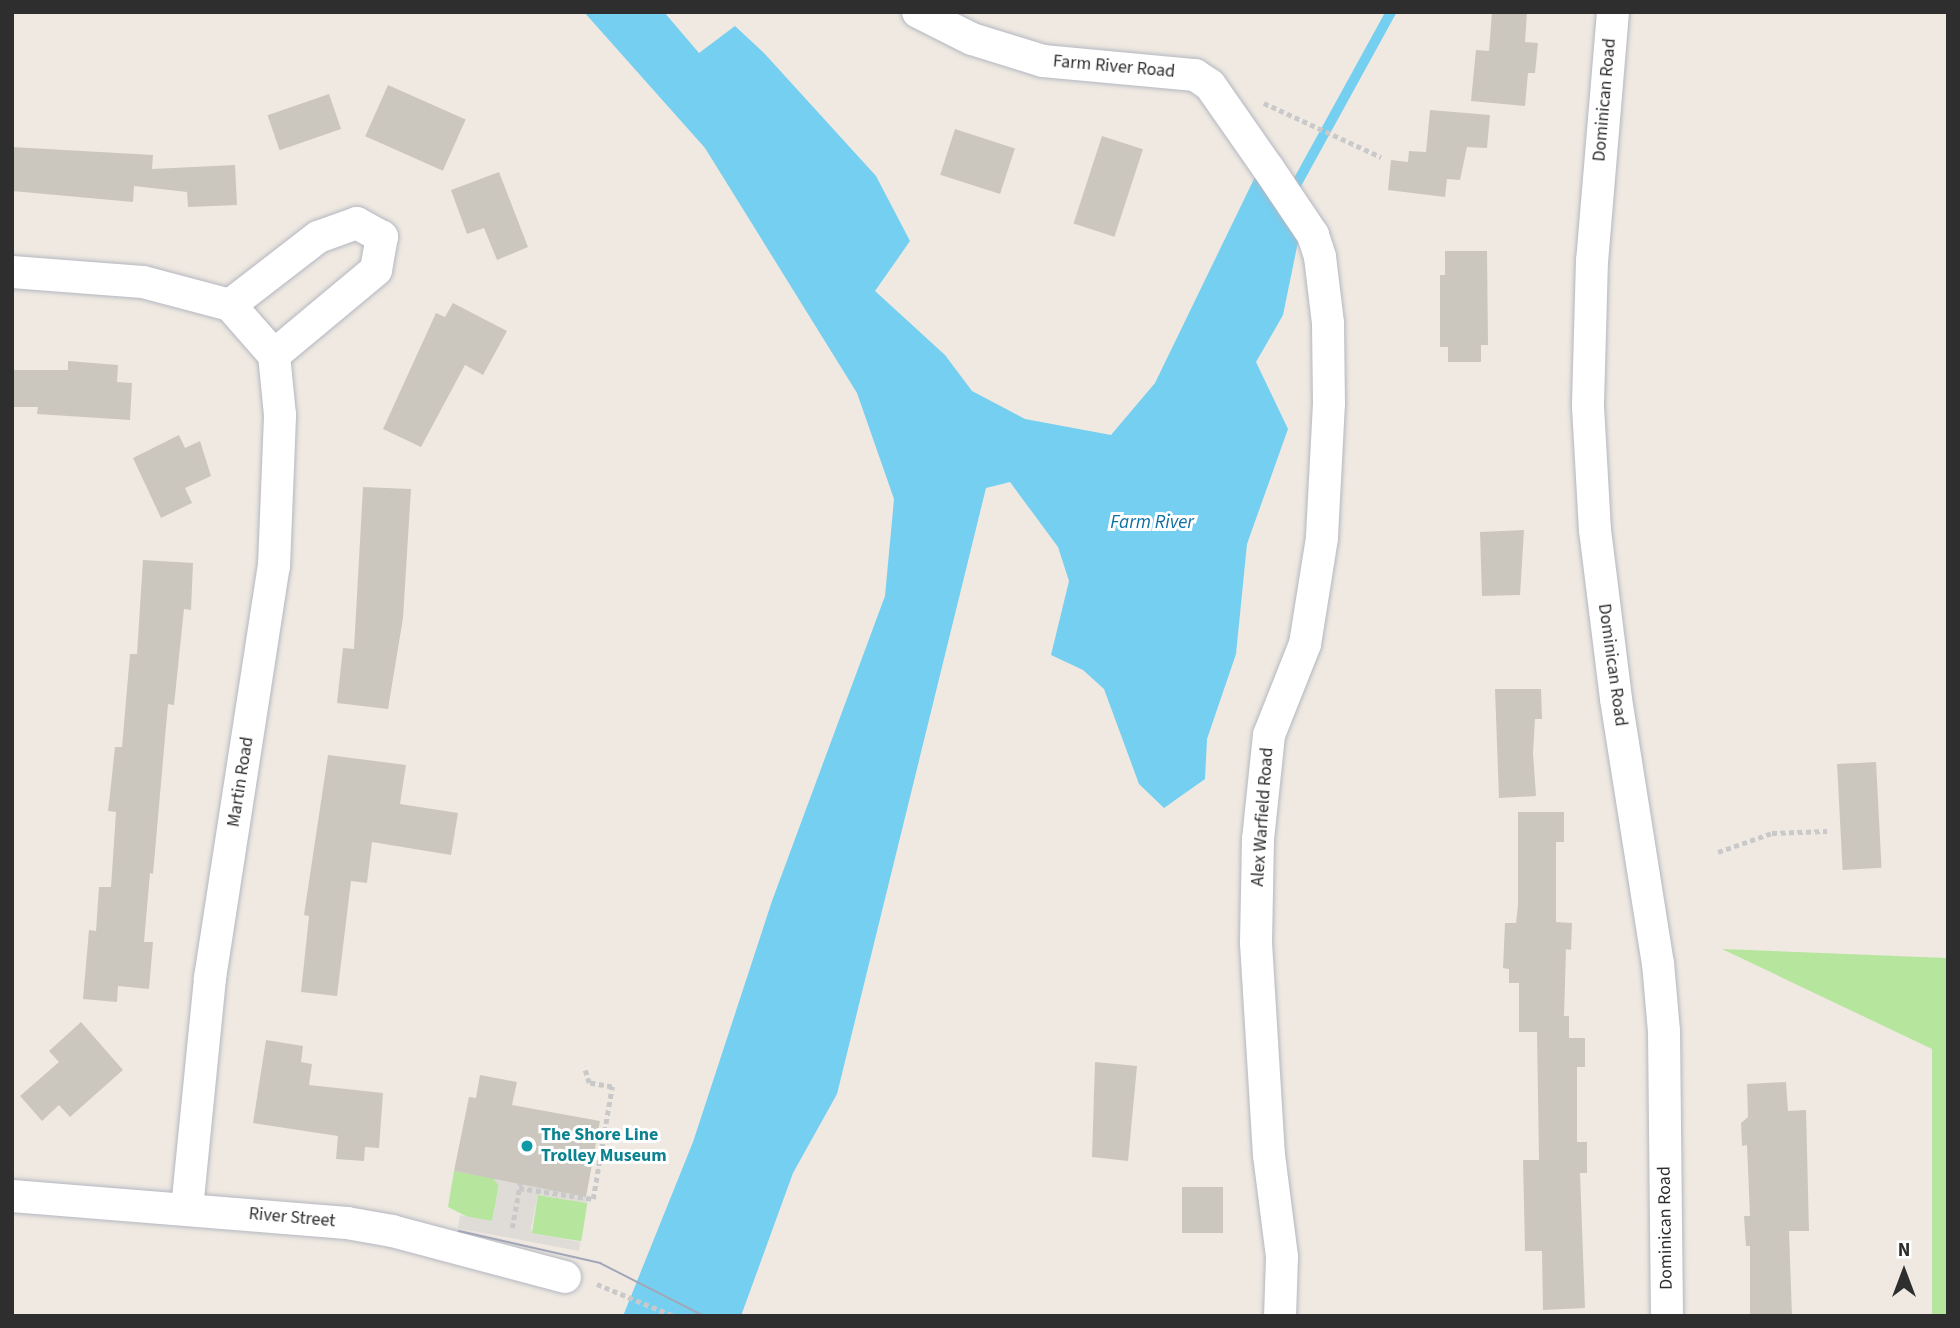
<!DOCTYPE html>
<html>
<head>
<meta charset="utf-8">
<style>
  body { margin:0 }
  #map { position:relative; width:1960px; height:1328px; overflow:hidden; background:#efe9e1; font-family:"Source Sans 3",sans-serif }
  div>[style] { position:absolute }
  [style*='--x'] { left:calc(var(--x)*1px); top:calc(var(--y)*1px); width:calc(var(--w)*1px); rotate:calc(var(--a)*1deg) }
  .green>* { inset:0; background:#b6e59e; transform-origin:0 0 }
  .plaza>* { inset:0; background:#dfdcd8 }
  .water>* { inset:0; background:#75cff0 }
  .stream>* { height:10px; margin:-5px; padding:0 5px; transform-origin:5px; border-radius:5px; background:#75cff0 }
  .building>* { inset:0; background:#cbc7bf; transform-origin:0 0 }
  .path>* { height:4.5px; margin-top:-2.25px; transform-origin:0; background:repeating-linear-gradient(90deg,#c9c9c9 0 5px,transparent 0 8.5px) }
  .roads { filter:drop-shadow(0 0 2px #b4b7c1) drop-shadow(0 0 2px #b4b7c1) }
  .street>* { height:32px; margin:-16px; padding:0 16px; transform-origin:16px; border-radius:16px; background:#fff }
  .tram>* { height:2px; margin:-1px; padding:0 1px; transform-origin:1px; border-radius:1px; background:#a3a6b8 }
  .dots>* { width:19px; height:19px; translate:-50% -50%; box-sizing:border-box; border:4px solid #fff; border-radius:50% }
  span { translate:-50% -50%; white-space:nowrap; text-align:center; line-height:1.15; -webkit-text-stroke:6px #fff; paint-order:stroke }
  .street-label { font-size:18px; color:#2e2e2e }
  .culture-label { font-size:18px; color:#0d838f; font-weight:700 }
  .left { translate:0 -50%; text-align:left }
  .water-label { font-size:19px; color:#0d6fa3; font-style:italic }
  .frame { position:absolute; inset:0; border:14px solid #2e2e2e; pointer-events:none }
  .north { position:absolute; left:1869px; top:1237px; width:70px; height:70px; -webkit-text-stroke:5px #fff; paint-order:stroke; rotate:0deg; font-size:19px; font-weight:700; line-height:28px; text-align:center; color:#2e2e2e }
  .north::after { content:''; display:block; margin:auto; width:24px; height:32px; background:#2e2e2e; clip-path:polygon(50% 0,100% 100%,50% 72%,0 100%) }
</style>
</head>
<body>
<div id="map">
  <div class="green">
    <div style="clip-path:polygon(1946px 757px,1948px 1316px,1932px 1316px,1932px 1049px,1722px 949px,1946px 958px)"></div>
    <div style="clip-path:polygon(454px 1171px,493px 1178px,499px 1185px,492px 1222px,474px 1220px,448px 1207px)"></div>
    <div style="left:538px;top:1195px;width:50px;height:39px;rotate:9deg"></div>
  </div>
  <div class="plaza">
    <div style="clip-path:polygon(493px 1178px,586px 1197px,587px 1203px,538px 1195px,531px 1228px,532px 1233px,580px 1242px,579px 1251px,458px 1228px,460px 1215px,492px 1221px,499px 1186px)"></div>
  </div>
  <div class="water">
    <div style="clip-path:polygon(584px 12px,664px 12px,699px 53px,735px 26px,764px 53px,876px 176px,910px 241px,875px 291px,945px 355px,972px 391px,1025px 419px,1111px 435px,1155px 383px,1255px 177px,1300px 232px,1283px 315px,1256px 362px,1288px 429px,1247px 544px,1236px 654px,1207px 739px,1205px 779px,1164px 808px,1139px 784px,1104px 689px,1083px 670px,1051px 655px,1069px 581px,1058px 547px,1010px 482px,986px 488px,837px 1094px,793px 1173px,741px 1316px,623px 1316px,693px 1142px,772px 901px,885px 596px,894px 499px,857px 393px,705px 148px)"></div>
  </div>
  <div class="stream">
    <div style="--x:1291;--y:194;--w:208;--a:-61.2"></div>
  </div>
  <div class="building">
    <div style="clip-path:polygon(1492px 12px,1527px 12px,1525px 42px,1538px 43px,1535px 73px,1528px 73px,1525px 106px,1471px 101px,1476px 50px,1489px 51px)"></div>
    <div style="left:388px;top:85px;width:85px;height:56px;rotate:24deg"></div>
    <div style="left:329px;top:94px;width:37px;height:65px;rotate:71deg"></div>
    <div style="clip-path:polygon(1430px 110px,1490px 115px,1487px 148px,1467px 147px,1460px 180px,1447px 179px,1445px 197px,1388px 190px,1391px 160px,1408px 162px,1409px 151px,1426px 152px)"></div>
    <div style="left:955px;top:129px;width:63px;height:48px;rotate:18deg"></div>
    <div style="left:1102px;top:136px;width:43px;height:92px;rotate:18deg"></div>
    <div style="clip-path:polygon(12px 147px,153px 155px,152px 169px,235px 165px,237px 205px,188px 207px,187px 192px,134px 186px,133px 202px,12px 191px)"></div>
    <div style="clip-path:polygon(499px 172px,528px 247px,497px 260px,484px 228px,467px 234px,451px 190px)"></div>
    <div style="clip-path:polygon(1445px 251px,1487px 251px,1488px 345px,1481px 345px,1481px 362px,1448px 362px,1448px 347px,1440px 347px,1440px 275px,1445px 275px)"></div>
    <div style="clip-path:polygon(453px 303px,507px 331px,483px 375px,465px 365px,421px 447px,383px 429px,436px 313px,445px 317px)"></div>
    <div style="clip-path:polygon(68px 361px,118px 365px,117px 382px,132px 383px,130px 420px,37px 414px,38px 407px,12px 407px,12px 370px,68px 370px)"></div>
    <div style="clip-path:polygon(179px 435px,185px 448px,200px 441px,211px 476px,185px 488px,192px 503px,161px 518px,133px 458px)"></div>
    <div style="clip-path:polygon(363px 487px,411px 489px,403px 618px,388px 709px,337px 703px,343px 648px,354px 649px)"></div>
    <div style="clip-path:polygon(1524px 530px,1520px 595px,1482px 596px,1480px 532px)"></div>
    <div style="clip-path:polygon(143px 560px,193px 563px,191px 610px,184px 609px,174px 705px,168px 704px,153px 874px,150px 873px,144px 942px,153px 942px,149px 989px,118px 986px,117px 1002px,83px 999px,89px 930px,96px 931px,99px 887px,111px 887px,116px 812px,108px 811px,111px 785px,115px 747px,122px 747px,130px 654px,137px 654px)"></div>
    <div style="clip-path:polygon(1495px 689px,1541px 689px,1542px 719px,1535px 719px,1533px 753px,1536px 796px,1499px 798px)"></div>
    <div style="clip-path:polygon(328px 755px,406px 765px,400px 804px,458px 813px,451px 855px,372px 842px,367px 883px,351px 881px,337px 996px,301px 992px,309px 916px,304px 915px)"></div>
    <div style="left:1876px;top:762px;width:106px;height:39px;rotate:87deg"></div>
    <div style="clip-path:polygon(1518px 812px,1564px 812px,1564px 842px,1556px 842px,1556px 922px,1572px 923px,1571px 950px,1566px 949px,1564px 1016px,1569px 1016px,1569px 1038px,1585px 1038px,1585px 1067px,1577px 1067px,1577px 1142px,1587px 1142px,1587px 1173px,1580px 1173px,1585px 1308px,1543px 1310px,1542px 1251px,1525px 1251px,1523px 1160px,1539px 1160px,1537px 1032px,1519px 1032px,1519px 983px,1509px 983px,1509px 969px,1503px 968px,1505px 923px,1516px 923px,1518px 905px)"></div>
    <div style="clip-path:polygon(81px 1022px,123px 1070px,70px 1117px,59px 1105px,42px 1121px,20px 1096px,59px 1062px,49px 1051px)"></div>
    <div style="clip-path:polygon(266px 1040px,303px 1046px,301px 1062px,312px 1064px,309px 1085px,383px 1093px,379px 1148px,365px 1147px,364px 1161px,336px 1159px,338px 1136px,253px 1123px)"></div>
    <div style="clip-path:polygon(1095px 1062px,1137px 1066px,1128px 1161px,1092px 1157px)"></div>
    <div style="clip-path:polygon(480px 1075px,517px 1082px,512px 1105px,600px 1121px,586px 1197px,454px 1171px,469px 1097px,476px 1098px)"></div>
    <div style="clip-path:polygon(1786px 1082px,1788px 1111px,1806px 1110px,1809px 1231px,1789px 1231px,1792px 1316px,1750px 1316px,1750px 1246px,1746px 1246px,1744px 1216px,1750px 1216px,1747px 1145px,1742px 1146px,1741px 1123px,1748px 1117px,1747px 1084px)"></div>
    <div style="left:1182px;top:1187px;width:41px;height:46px"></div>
  </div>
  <div class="path">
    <div style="--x:1264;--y:103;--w:129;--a:24.8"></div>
    <div style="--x:1718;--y:852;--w:57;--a:-19.4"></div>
    <div style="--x:1772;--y:833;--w:55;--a:-2.1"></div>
    <div style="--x:519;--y:1188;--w:75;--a:8.5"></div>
    <div style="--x:593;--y:1199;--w:114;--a:-80.4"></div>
    <div style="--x:612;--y:1087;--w:23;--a:-170"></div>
    <div style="--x:589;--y:1083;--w:17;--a:-107"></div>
    <div style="--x:512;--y:1228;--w:45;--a:-79.7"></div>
    <div style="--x:597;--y:1284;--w:83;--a:22.6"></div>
  </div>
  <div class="roads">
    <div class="street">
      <div style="--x:918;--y:12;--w:60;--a:26.6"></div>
      <div style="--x:972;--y:39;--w:74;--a:17.2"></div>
      <div style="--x:1043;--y:61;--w:153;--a:5.3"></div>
      <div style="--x:1195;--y:75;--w:18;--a:34"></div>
      <div style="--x:1210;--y:85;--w:101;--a:55.1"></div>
      <div style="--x:1268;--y:168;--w:81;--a:56.1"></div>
      <div style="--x:1313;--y:235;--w:23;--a:72"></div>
      <div style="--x:1320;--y:257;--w:66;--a:83.1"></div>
      <div style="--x:1328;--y:323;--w:80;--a:89.3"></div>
      <div style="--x:1329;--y:403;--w:135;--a:93"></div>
      <div style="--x:1322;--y:538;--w:107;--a:99.1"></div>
      <div style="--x:1305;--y:644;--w:98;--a:111.6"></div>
      <div style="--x:1269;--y:735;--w:105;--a:96"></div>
      <div style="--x:1258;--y:839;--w:104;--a:91.1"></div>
      <div style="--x:1256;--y:943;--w:212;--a:86.5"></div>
      <div style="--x:1269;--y:1155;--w:103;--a:82.7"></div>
      <div style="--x:1282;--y:1257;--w:59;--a:91.9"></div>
      <div style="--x:1613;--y:12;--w:249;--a:94.8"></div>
      <div style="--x:1592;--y:260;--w:146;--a:91.6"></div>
      <div style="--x:1588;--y:406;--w:124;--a:86.8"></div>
      <div style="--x:1595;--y:530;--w:170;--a:82.9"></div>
      <div style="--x:1616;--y:699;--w:267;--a:81"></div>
      <div style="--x:1658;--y:963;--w:68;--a:85"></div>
      <div style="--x:1664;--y:1031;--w:285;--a:89.4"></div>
      <div style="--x:12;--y:272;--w:131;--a:4.4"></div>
      <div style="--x:143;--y:282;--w:90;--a:14.8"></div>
      <div style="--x:230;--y:305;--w:67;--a:48.7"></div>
      <div style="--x:274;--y:355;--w:133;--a:-39.8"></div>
      <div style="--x:376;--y:270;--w:34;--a:-80"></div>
      <div style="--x:382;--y:237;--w:29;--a:-151"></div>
      <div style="--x:357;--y:223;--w:41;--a:160.3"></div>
      <div style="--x:318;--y:237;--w:111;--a:142.3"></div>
      <div style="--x:12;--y:1196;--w:336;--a:4.6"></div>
      <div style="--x:347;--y:1223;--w:46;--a:10.1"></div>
      <div style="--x:392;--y:1231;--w:179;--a:14.9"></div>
      <div style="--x:187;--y:1209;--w:232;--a:-84.3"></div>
      <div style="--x:210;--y:978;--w:417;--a:-81.2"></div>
      <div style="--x:274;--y:566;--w:151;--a:-87.7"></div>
      <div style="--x:280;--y:415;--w:60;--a:-95.7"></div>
    </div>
  </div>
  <div class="tram">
    <div style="--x:459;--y:1231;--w:145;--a:12.8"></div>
    <div style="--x:600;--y:1263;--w:117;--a:27"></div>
  </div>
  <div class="dots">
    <div style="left:527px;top:1146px;background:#0f9aa8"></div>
  </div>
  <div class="street-label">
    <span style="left:1114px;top:67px;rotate:5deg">Farm River Road</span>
    <span style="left:1605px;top:100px;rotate:-85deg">Dominican Road</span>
    <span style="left:1612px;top:665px;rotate:82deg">Dominican Road</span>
    <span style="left:241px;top:782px;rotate:-81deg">Martin Road</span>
    <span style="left:1263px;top:817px;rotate:-86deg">Alex Warfield Road</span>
    <span style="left:292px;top:1218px;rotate:5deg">River Street</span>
    <span style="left:1666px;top:1228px;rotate:-91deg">Dominican Road</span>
  </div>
  <div class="culture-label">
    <span class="left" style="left:541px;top:1146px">The Shore Line<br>Trolley Museum</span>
  </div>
  <div class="water-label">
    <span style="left:1152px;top:523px">Farm River</span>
  </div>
  <div class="frame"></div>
  <div class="north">N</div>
</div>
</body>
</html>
